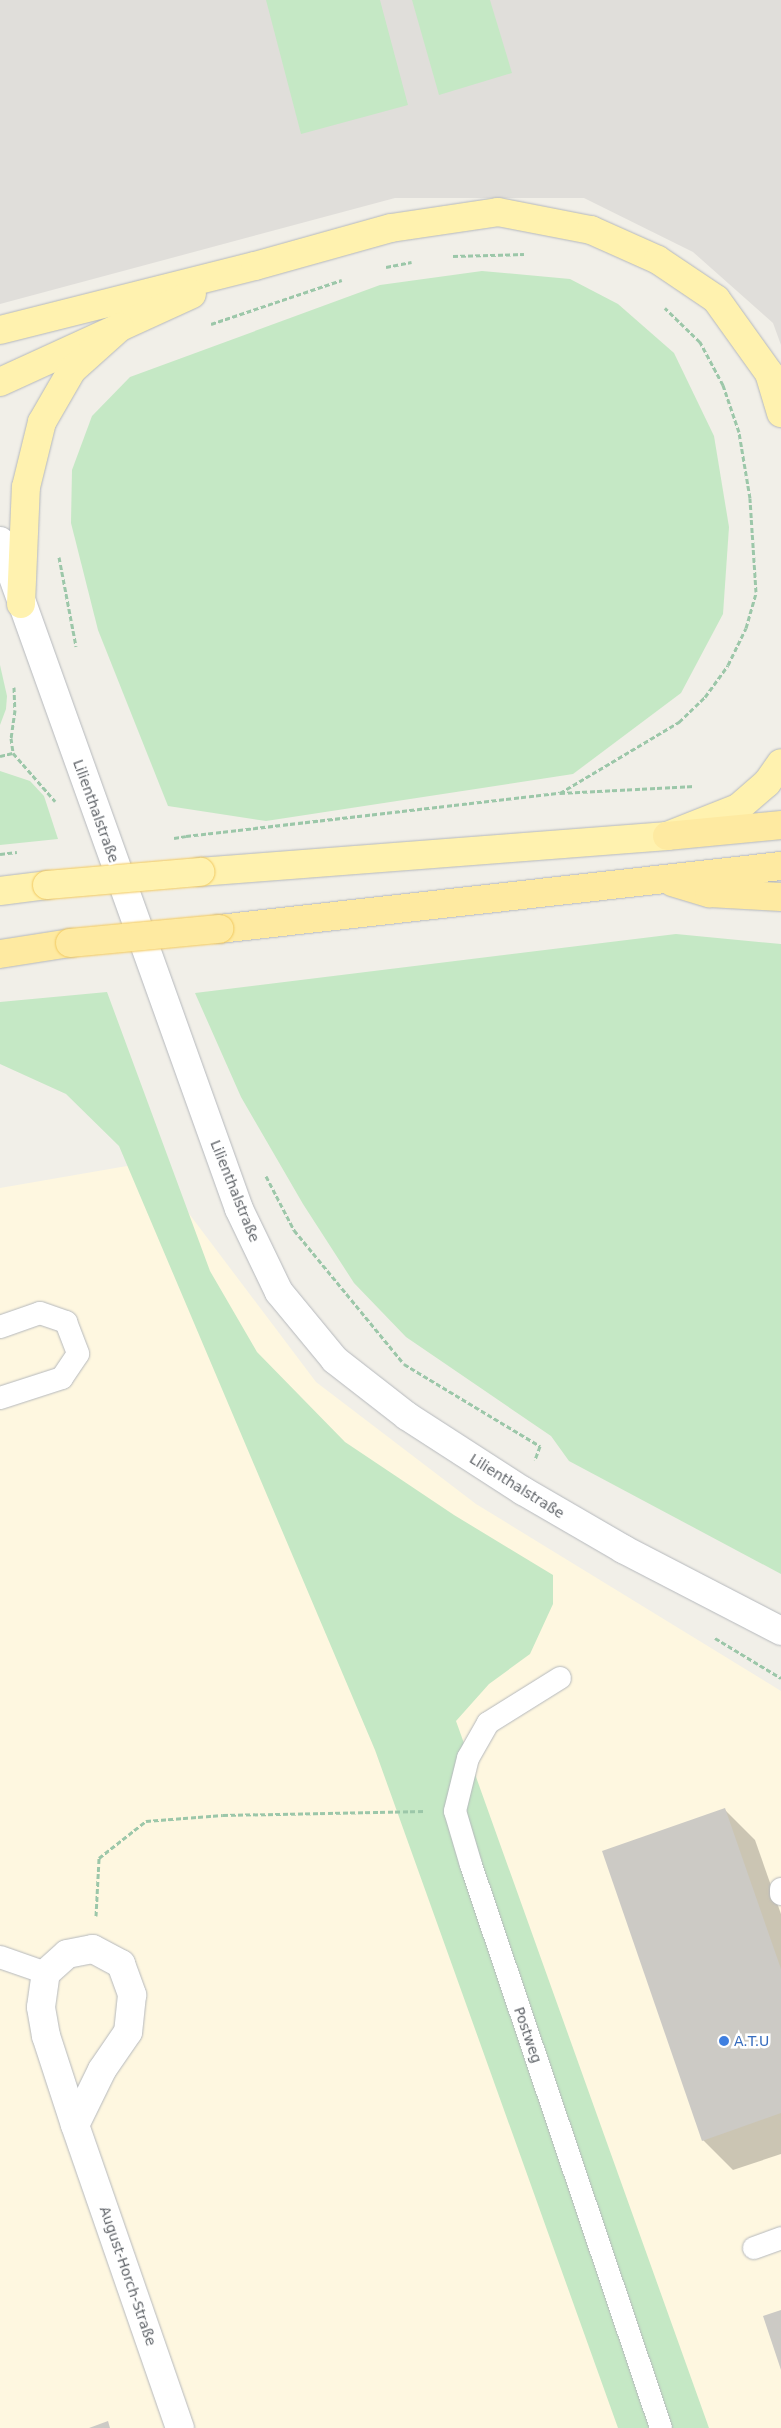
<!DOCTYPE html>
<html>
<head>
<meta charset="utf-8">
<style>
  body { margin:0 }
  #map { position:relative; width:781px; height:2428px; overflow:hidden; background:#f1efe8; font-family:"DejaVu Sans",sans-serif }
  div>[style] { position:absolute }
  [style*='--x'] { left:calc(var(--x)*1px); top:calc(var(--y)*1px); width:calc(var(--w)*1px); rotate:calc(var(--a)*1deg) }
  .commercial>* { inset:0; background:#fef7e0 }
  .industrial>* { inset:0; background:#e0deda }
  .green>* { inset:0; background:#c5e8c5 }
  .shadow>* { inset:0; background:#0003 }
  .building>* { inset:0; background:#cccac5 }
  .path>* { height:3px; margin-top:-1.5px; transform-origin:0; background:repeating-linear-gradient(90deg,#9cc7a9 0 5px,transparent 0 7.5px) }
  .roads { filter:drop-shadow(0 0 1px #b5b8bc) drop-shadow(0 0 1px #b5b8bc) }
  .service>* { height:22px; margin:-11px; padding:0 11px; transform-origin:11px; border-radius:11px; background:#fff }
  .minor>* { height:28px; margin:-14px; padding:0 14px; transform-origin:14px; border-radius:14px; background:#fff }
  .primary>* { height:28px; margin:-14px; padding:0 14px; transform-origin:14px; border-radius:14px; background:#fff2af }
  .trunk>* { height:28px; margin:-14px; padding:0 14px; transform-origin:14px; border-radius:14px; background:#feeaa1 }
  .path-bridge>* { height:3px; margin-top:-1.5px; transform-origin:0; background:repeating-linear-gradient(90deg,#9cc7a9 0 5px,transparent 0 7.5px) }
  .bridges { filter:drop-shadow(0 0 1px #f2c960) drop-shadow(0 0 1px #f2c960) }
  .primary-bridge>* { height:28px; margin:-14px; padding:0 14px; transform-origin:14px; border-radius:14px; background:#fff2af }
  .trunk-bridge>* { height:28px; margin:-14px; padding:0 14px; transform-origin:14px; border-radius:14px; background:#feeaa1 }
  .dots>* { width:14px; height:14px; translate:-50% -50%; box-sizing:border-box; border:2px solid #fff; border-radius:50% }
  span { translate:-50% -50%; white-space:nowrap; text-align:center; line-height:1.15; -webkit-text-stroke:5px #fff; paint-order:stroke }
  .street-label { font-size:14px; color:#5f6368 }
  .shop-label { font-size:14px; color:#366cbe }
  .left { translate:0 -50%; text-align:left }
</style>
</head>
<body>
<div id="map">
  <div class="commercial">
    <div style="clip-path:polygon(150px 1162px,316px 1382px,476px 1504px,781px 1691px,781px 2428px,0 2428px,0 1188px)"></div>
  </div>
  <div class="industrial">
    <div style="clip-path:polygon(0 0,781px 0,781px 345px,773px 323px,693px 252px,584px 198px,395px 198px,0 304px)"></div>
  </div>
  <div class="green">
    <div style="clip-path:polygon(266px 0,380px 0,408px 105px,301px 134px)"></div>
    <div style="clip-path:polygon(412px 0,490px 0,512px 73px,439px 95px)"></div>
    <div style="clip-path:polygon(482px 271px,570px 279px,618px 304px,674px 353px,714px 436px,729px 527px,723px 614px,681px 693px,573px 774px,266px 821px,168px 806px,98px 630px,71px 523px,72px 470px,92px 416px,130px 377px,380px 285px)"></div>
    <div style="clip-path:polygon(0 665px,7px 696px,6px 709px,0 725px)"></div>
    <div style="clip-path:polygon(0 771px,30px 781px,44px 796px,58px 839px,0 845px)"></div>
    <div style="clip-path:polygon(676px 934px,781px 944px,781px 1574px,569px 1461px,551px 1436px,406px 1337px,354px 1283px,303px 1204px,241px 1097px,195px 993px)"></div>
    <div style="clip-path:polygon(107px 992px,210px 1271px,257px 1352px,345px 1442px,454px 1515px,553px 1575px,553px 1604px,530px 1654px,489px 1684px,456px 1721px,709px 2428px,618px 2428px,375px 1750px,119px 1146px,66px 1094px,0 1064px,0 1002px)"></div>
  </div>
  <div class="shadow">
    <div style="clip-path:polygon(725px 1810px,755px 1840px,781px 1914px,781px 2154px,733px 2170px,703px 2140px)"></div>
  </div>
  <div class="building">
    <div style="clip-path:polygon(725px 1808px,781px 1969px,781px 2113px,702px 2141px,602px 1851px)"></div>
    <div style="clip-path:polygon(781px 2310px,781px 2370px,763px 2316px)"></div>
    <div style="clip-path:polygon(108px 2421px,110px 2428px,89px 2428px)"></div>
  </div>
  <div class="path">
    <div style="--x:453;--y:256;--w:71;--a:-1.6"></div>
    <div style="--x:386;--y:267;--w:26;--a:-11"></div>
    <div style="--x:211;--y:324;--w:138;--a:-18.6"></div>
    <div style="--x:59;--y:557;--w:91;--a:79.2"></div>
    <div style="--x:14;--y:687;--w:23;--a:88"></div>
    <div style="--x:15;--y:710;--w:28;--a:98"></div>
    <div style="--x:11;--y:738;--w:15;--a:82"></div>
    <div style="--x:13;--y:753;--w:64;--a:48.8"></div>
    <div style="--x:0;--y:756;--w:13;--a:-13"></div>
    <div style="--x:560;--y:793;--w:139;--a:-30.8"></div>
    <div style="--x:679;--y:722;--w:36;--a:-44"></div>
    <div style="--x:705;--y:697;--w:39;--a:-54"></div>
    <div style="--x:728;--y:665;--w:41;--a:-64.1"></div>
    <div style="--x:746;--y:628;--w:37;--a:-74"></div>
    <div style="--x:756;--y:592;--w:94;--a:-93.7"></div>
    <div style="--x:750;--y:498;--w:67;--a:-99.5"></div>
    <div style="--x:739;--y:432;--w:50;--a:-108.8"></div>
    <div style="--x:723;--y:385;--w:49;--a:-118.1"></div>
    <div style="--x:700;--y:342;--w:49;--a:-135.8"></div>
    <div style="--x:186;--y:836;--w:376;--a:-6.6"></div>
    <div style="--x:560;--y:793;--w:135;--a:-3"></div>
    <div style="--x:0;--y:854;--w:17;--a:-7"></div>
    <div style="--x:266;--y:1176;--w:61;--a:62.6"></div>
    <div style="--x:294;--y:1230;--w:173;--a:50.6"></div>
    <div style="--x:404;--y:1364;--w:159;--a:31.1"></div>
    <div style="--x:540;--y:1446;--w:15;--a:110"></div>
    <div style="--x:715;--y:1638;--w:77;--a:31.2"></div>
    <div style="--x:96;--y:1916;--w:58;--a:-87"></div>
    <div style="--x:99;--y:1858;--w:60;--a:-38.2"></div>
    <div style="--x:146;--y:1821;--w:77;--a:-4.5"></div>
    <div style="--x:223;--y:1815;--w:202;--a:-1.1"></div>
  </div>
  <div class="roads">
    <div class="service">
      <div style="--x:0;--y:1327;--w:42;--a:-19.3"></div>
      <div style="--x:40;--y:1313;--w:28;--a:19"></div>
      <div style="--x:66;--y:1322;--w:34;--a:69"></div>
      <div style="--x:78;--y:1354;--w:29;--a:124"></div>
      <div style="--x:62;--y:1378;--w:65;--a:162.1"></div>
      <div style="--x:560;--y:1678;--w:85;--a:148"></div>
      <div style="--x:488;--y:1723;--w:40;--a:119.7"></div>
      <div style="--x:468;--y:1758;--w:55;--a:103.8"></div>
      <div style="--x:455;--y:1811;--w:56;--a:73.5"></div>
      <div style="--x:471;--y:1865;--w:594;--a:71.35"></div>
      <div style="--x:781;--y:1889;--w:5;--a:90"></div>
      <div style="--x:0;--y:1957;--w:49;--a:19.2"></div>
      <div style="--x:754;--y:2248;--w:29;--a:-20"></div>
    </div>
    <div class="minor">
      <div style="--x:0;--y:541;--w:709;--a:70.31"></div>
      <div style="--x:239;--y:1209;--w:92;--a:64.3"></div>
      <div style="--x:279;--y:1292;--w:88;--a:50.5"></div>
      <div style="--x:335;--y:1360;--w:91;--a:37.9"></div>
      <div style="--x:407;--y:1416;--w:138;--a:32.9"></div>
      <div style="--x:523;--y:1491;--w:116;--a:30.1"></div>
      <div style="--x:623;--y:1549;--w:178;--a:27.4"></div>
      <div style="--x:75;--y:2125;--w:94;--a:-108"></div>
      <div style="--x:46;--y:2036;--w:29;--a:-100"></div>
      <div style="--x:41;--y:2007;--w:34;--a:-82"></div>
      <div style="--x:46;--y:1973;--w:28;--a:-42"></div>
      <div style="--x:67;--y:1954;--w:26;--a:-11"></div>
      <div style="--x:93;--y:1949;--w:32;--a:28"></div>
      <div style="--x:121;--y:1964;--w:33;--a:70"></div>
      <div style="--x:132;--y:1995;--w:37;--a:96"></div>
      <div style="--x:128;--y:2032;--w:46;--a:124.4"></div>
      <div style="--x:102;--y:2070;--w:61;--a:116.1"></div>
      <div style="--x:75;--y:2125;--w:321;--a:70.9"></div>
    </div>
    <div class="primary">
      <div style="--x:0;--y:330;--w:263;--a:-14.1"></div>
      <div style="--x:255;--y:266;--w:141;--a:-15.6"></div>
      <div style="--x:391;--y:228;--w:108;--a:-8.5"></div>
      <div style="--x:498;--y:212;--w:95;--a:11"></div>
      <div style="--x:591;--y:230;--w:73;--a:24.1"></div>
      <div style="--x:658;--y:260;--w:70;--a:33.9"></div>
      <div style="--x:716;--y:299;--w:91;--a:54.4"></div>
      <div style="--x:769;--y:373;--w:42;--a:73.3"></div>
      <div style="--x:0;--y:382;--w:211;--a:-24.6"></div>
      <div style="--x:21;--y:604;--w:117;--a:-87.6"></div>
      <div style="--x:26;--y:487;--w:67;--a:-76.2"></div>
      <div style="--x:42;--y:422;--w:60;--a:-60"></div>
      <div style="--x:72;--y:370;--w:64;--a:-41.9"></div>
      <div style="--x:200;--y:872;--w:468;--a:-4.4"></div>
      <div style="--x:667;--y:836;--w:76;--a:-21.5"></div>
      <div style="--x:738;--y:808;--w:38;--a:-41"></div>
      <div style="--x:767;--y:783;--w:24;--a:-55"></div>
      <div style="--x:0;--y:891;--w:47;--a:-7.3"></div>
    </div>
    <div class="trunk">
      <div style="--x:667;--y:836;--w:115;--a:-5.5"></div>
      <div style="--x:672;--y:882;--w:39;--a:17"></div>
      <div style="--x:709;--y:893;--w:72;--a:3.2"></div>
      <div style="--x:219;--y:929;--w:566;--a:-6.4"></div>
      <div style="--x:0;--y:954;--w:71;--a:-8.9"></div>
    </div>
  </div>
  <div class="path-bridge">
    <div style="--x:174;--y:838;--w:12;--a:-9"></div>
  </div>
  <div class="bridges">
    <div class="primary-bridge">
      <div style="--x:47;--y:885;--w:154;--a:-4.9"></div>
    </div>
    <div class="trunk-bridge">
      <div style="--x:70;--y:943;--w:150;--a:-5.4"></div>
    </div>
  </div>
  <div class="dots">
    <div style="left:724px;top:2041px;background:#3f7fe0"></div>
  </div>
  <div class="street-label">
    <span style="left:96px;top:811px;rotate:70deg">Lilienthalstraße</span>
    <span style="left:235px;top:1191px;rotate:68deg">Lilienthalstraße</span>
    <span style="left:517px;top:1486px;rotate:32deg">Lilienthalstraße</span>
    <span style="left:528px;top:2035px;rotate:71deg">Postweg</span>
    <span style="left:128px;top:2276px;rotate:71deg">August-Horch-Straße</span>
  </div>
  <div class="shop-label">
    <span class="left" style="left:734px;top:2041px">A.T.U</span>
  </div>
</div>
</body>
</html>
